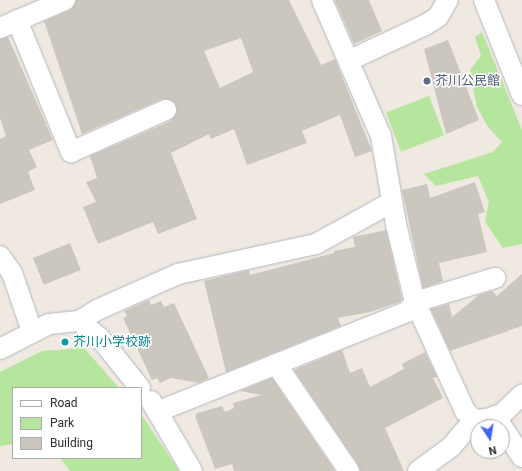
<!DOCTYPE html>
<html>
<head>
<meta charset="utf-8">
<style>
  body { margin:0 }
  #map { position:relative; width:522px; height:471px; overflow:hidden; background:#efe9e1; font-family:Roboto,"Noto Sans JP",sans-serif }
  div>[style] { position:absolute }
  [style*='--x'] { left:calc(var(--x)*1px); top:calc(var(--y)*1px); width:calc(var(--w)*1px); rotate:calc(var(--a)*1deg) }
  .green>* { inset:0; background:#b6e59e; transform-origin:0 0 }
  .building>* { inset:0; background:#cbc7bf; transform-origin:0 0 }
  .roads { filter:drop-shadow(0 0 1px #b4b7c1) drop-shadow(0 0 1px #b4b7c1) }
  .minor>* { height:20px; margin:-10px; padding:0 10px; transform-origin:10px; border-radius:10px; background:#fff }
  .dots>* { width:11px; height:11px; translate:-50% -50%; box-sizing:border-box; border:2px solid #fff; border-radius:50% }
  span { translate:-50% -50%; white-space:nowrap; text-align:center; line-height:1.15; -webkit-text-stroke:3px #fff; paint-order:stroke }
  .service-label { font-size:13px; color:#4e5e75 }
  .left { translate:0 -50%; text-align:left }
  .culture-label { font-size:13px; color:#0d838f }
  .legend { position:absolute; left:12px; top:387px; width:130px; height:72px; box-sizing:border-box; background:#fff; border:1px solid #ababab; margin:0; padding:5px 7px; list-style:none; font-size:12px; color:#2e2e2e }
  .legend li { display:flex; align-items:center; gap:8px; height:20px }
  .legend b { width:20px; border:1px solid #ababab }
  .north { position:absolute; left:470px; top:419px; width:40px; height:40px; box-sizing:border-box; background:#fff; border:1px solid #ababab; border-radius:50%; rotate:168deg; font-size:11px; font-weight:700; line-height:16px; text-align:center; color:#2e2e2e }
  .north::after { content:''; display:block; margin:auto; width:14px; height:18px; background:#4264fb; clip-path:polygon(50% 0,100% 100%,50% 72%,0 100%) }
</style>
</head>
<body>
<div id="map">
  <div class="green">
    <div style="clip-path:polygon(482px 32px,522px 130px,522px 244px,503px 248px,485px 222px,489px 202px,478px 176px,436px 186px,424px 174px,493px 152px,502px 142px,488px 127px,477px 107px,473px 88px,470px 70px,481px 56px,475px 37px)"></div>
    <div style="left:429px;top:96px;width:42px;height:46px;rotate:69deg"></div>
    <div style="clip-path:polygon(84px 348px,119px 388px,13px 388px,13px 444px,0 446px,0 372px,42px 351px)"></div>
    <div style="clip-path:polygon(141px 414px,179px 471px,70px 471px,60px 458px,141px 458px)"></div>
  </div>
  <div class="building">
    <div style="clip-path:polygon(evenodd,76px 0,289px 0,321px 65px,335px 59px,372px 151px,355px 157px,340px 115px,302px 131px,307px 143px,247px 165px,234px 129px,211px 139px,209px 134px,171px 153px,197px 219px,158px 234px,153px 222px,98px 244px,83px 207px,96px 202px,86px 182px,97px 178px,90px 156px,171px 121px,177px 111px,173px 101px,162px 99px,82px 134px,44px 21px,70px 10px,76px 0,241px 38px,253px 72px,220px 88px,204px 51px,241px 38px)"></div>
    <div style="clip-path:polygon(335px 0,369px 0,382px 31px,354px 44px)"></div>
    <div style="clip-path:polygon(8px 37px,53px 140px,29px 150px,37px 167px,28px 172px,35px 190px,0 204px,0 139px,6px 136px,0 118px,0 39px)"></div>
    <div style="clip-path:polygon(448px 40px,479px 120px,446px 134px,424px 49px)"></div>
    <div style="clip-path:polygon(475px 182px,485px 212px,478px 214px,487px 252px,439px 263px,443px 281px,423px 288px,402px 190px,427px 184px,430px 198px)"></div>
    <div style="clip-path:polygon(386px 230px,402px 299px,400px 302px,370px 312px,338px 318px,341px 326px,226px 372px,204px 281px,249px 270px,250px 275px,334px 253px,334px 251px,355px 247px,353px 237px)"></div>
    <div style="left:70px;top:243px;width:29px;height:40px;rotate:68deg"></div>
    <div style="clip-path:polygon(522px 274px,522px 326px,450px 351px,431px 309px,449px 304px,452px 317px,479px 295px,492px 291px,497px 296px)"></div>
    <div style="clip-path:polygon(149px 300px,151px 305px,161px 301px,164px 307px,174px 303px,209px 378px,198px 383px,171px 378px,160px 383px,157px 378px,152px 380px,123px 318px,127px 316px,124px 311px)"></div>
    <div style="clip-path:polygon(342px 350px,350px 373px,362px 368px,370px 387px,404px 369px,402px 364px,425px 352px,437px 377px,433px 378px,443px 398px,385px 428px,404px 471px,360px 471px,358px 465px,294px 370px)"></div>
    <div style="clip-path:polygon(272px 378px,335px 471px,234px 471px,232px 464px,215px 469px,195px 416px,197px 413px,222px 406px,225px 412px,234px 408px,233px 403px,261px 395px,240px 391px)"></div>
  </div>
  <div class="roads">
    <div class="minor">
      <div style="--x:484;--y:0;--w:102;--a:68.2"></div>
      <div style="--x:17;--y:20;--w:143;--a:67.8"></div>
      <div style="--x:71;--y:152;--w:104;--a:-23.9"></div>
      <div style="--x:0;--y:28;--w:71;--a:-23.3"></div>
      <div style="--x:350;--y:60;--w:83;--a:-25"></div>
      <div style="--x:425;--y:25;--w:15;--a:-32"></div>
      <div style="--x:438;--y:17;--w:20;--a:-60"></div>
      <div style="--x:0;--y:256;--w:21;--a:55"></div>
      <div style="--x:12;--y:273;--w:61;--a:71"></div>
      <div style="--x:79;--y:321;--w:21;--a:-31"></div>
      <div style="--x:97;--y:310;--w:89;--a:-24"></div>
      <div style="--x:178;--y:274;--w:141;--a:-12.3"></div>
      <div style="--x:316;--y:244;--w:87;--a:-28.9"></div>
      <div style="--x:0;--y:349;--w:55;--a:-27"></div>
      <div style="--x:49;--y:324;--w:30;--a:-6"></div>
      <div style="--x:79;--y:321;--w:27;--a:39"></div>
      <div style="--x:100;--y:338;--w:64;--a:51.3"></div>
      <div style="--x:276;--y:364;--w:130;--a:55.7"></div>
      <div style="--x:151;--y:401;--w:81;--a:59.6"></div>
      <div style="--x:159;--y:411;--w:267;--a:-21.8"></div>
      <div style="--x:407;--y:312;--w:13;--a:-51"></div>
      <div style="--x:415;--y:302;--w:80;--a:-103.7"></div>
      <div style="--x:396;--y:224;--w:89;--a:-99.7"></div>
      <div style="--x:381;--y:136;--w:148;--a:-113.5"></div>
      <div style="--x:495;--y:416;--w:49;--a:56.6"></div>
      <div style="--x:474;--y:420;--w:13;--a:-4"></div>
      <div style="--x:487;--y:419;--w:16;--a:-18"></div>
      <div style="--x:502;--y:414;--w:28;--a:-44"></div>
      <div style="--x:418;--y:471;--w:41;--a:-36"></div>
      <div style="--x:451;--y:447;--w:35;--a:-50"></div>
      <div style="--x:474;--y:420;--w:13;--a:-135"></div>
      <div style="--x:465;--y:411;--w:120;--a:-114.6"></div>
      <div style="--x:415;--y:302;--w:84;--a:-16.7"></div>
    </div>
  </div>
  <div class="dots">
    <div style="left:427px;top:81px;background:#5c6f8a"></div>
    <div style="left:65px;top:342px;background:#0f9aa8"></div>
  </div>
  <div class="service-label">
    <span class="left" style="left:435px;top:81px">芥川公民館</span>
  </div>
  <div class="culture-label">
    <span class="left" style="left:73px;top:342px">芥川小学校跡</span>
  </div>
  <ul class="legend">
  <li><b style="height:5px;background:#fff"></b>Road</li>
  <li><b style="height:11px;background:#b6e59e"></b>Park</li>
  <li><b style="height:11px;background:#cbc7bf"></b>Building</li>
  </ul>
  <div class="north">N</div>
</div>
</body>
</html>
